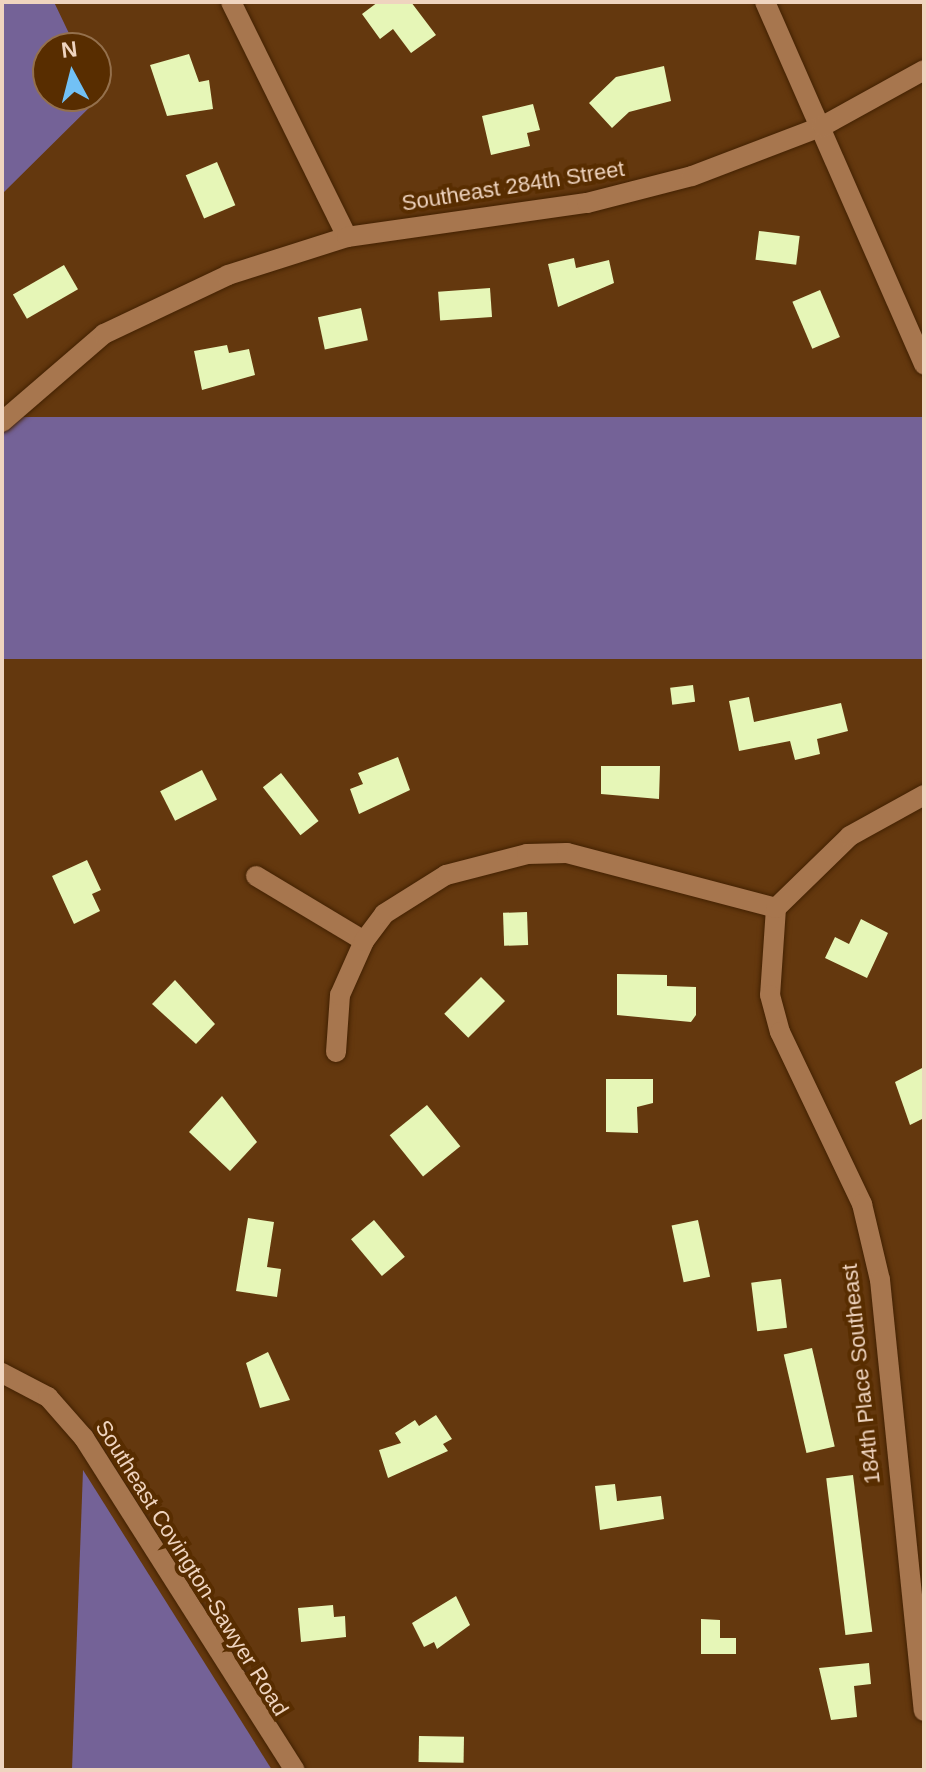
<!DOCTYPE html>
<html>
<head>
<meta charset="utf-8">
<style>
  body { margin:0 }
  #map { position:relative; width:926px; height:1772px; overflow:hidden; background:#64380e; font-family:Helvetica,sans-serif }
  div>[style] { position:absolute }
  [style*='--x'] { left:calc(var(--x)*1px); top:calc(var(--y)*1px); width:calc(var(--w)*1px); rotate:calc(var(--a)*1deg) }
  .green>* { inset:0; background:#746297; transform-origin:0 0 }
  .building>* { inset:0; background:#e6f6b7; transform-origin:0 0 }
  .roads { filter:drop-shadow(0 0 2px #422102) drop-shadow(0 0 2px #422102) }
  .minor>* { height:20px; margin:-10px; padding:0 10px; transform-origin:10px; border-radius:10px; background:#a7764e }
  span { translate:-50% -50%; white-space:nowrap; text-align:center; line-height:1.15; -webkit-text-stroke:8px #582d00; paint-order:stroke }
  .street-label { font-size:22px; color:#efd4bf }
  .frame { position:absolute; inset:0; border:4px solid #efd4bf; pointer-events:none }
  .north { position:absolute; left:32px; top:32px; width:80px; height:80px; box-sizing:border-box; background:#582d00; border:2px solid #94704c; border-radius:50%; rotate:353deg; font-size:22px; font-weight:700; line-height:32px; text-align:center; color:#efd4bf }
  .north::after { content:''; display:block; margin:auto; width:28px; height:36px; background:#72c1f5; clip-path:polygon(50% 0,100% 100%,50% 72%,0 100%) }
</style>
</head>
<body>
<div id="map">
  <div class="green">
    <div style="clip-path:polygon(2px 2px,54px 2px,76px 48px,48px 48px,48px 96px,96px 96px,96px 89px,100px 97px,2px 194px)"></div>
    <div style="left:924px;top:417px;width:242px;height:928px;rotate:90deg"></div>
    <div style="clip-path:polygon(83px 1470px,272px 1770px,72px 1770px)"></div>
  </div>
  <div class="building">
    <div style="clip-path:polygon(378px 2px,411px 2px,436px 35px,411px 53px,393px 29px,380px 39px,362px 14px)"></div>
    <div style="clip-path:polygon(189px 54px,199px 82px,209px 80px,213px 109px,167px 116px,150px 65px)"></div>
    <div style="clip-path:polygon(664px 66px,671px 101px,629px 112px,612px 128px,589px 103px,616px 77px)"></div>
    <div style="clip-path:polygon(533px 104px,540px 130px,527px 133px,530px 146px,491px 155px,482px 116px)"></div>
    <div style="left:217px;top:162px;width:47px;height:34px;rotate:67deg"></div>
    <div style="left:759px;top:231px;width:41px;height:29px;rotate:7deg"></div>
    <div style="clip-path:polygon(574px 258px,576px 268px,609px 260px,614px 283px,558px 307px,548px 264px)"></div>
    <div style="left:64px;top:265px;width:28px;height:59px;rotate:60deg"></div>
    <div style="left:490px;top:288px;width:29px;height:52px;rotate:86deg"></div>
    <div style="left:820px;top:290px;width:51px;height:30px;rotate:67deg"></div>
    <div style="left:361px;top:308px;width:33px;height:44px;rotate:78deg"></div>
    <div style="clip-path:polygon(227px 345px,229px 353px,249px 349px,255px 375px,202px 390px,194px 351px)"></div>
    <div style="left:693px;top:685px;width:17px;height:23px;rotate:83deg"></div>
    <div style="clip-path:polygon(749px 697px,754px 722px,841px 703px,848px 731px,817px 739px,820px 754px,795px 760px,790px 741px,739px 751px,729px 701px)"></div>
    <div style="clip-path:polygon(398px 757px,410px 790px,359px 814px,350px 789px,363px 784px,358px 773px)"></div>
    <div style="clip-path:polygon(601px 766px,660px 766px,659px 799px,601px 794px)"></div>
    <div style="left:202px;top:770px;width:33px;height:47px;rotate:63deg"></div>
    <div style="left:281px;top:773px;width:61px;height:23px;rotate:52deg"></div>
    <div style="clip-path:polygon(87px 860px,101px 890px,92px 894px,100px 911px,74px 924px,52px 876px)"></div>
    <div style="left:527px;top:912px;width:33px;height:24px;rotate:88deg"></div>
    <div style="clip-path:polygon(861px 919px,888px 933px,867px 978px,825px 958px,835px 937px,849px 944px)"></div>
    <div style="clip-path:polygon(617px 974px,667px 975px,667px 986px,696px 987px,696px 1015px,691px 1022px,617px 1015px)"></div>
    <div style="left:481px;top:977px;width:34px;height:52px;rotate:45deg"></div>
    <div style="clip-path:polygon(175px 980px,215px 1024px,196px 1044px,152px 1004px)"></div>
    <div style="clip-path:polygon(924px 1067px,924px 1118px,910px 1125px,895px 1082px)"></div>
    <div style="clip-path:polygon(606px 1079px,653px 1079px,653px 1103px,637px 1107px,638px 1133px,606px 1132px)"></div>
    <div style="clip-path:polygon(222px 1096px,257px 1142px,230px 1171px,189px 1132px)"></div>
    <div style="left:427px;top:1105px;width:53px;height:48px;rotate:51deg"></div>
    <div style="clip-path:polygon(248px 1218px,274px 1222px,267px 1267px,281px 1269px,277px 1297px,236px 1291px)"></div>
    <div style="left:374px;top:1220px;width:48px;height:30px;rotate:50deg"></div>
    <div style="left:698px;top:1220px;width:58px;height:27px;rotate:78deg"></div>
    <div style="left:781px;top:1279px;width:49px;height:30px;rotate:83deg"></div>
    <div style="left:812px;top:1348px;width:101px;height:29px;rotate:77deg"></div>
    <div style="clip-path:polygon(268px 1352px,290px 1400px,260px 1408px,246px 1363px)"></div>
    <div style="clip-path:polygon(436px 1415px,452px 1439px,443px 1444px,448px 1451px,388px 1478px,379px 1450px,401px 1443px,395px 1433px,415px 1420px,419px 1426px)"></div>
    <div style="left:853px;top:1475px;width:158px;height:27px;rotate:83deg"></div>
    <div style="clip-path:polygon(615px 1484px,617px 1501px,661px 1496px,664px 1519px,600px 1530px,595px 1486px)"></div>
    <div style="clip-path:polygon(456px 1596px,470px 1625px,437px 1649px,434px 1642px,424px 1647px,412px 1623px)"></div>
    <div style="clip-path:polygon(333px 1605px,334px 1617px,345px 1616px,346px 1637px,301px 1642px,298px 1608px)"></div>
    <div style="clip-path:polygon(701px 1619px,720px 1620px,720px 1638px,736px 1638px,736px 1654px,701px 1654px)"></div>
    <div style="clip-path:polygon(869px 1663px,871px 1684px,854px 1686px,857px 1717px,831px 1720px,819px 1668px)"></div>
    <div style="left:419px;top:1736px;width:45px;height:26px;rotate:1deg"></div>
  </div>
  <div class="roads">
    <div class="minor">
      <div style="--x:231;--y:2;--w:262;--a:63.7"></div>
      <div style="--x:765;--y:2;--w:396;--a:66.3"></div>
      <div style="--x:2;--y:422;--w:135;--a:-40.8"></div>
      <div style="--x:104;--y:334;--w:137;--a:-25.4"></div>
      <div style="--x:228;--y:275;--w:125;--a:-17.7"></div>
      <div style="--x:347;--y:237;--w:242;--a:-8.1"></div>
      <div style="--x:587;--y:203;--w:108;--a:-14.4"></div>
      <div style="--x:692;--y:176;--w:140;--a:-20.9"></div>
      <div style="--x:823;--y:126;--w:115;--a:-29"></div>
      <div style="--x:256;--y:876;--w:126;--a:31"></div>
      <div style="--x:776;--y:908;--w:87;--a:93.9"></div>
      <div style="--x:770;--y:995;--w:38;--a:75"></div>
      <div style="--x:780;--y:1032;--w:191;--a:64.5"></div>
      <div style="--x:862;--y:1204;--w:78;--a:76.7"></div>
      <div style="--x:880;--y:1280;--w:433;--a:84.2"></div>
      <div style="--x:336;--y:1052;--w:57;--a:-86"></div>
      <div style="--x:340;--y:995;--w:59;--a:-66"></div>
      <div style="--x:364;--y:941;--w:34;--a:-53"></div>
      <div style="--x:384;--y:914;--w:73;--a:-32.2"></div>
      <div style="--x:446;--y:875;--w:84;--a:-14.5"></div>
      <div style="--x:527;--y:854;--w:40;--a:-1.4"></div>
      <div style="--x:567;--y:853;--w:216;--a:14.7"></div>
      <div style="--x:776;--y:908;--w:103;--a:-44.2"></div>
      <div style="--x:850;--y:836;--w:85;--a:-29"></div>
      <div style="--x:2;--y:1373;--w:52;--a:27.6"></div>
      <div style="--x:48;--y:1397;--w:55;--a:48.7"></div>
      <div style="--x:84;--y:1438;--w:393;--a:57.6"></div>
    </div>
  </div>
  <div class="street-label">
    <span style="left:513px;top:186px;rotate:-9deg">Southeast 284th Street</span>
    <span style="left:861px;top:1374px;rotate:-96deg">184th Place Southeast</span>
    <span style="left:192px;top:1568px;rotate:58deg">Southeast Covington-Sawyer Road</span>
  </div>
  <div class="frame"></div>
  <div class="north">N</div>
</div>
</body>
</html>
